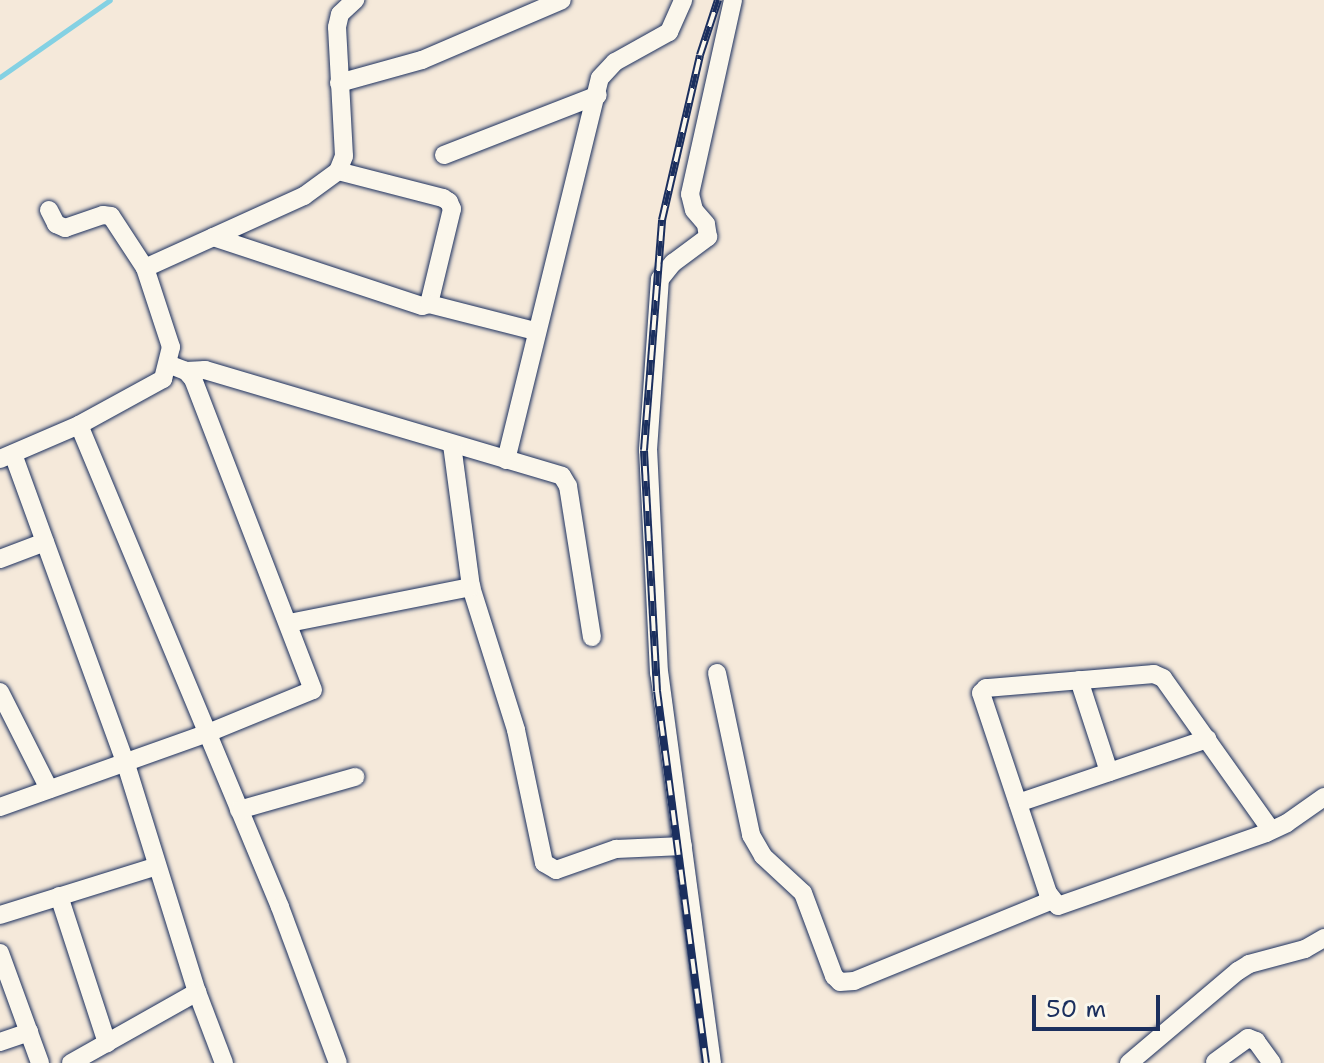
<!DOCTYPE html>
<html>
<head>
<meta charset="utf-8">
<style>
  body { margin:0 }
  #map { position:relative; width:1324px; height:1063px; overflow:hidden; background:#f5e9da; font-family:"Shantell Sans",sans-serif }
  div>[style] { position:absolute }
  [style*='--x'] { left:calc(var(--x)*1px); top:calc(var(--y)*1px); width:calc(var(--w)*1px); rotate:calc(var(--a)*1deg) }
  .stream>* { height:5px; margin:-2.5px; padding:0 2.5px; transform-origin:2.5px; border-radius:2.5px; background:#84d1e3 }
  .roads { filter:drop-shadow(0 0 2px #1b2f5e) drop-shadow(0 0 2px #1b2f5e) }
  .minor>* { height:18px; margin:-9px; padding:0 9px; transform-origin:9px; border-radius:9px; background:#fbf7ec }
  .rail>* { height:8px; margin-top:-4px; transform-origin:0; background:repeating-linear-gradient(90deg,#fbf7ec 0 15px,#1b2f5e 0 30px); box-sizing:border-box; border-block:2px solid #1b2f5e }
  span { translate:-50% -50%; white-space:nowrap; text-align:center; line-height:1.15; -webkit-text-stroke:7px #fbf7ec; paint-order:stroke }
  .scale { position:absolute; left:1032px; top:995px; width:128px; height:36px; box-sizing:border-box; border:4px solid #1b2f5e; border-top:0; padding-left:10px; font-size:24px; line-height:28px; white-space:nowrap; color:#1b2f5e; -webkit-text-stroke:6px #fbf7ec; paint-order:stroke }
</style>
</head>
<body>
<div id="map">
  <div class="stream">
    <div style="--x:0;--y:77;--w:134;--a:-35"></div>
  </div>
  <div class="roads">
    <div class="minor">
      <div style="--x:339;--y:83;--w:86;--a:-15.5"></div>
      <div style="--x:422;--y:60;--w:152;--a:-23.2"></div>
      <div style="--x:444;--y:155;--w:165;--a:-21.3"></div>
      <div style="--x:49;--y:210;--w:16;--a:63"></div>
      <div style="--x:56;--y:224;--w:10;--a:24"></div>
      <div style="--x:65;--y:228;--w:40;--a:-18.9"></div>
      <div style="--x:103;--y:215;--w:8;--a:7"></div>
      <div style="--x:111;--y:216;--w:62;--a:56.8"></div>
      <div style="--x:213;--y:237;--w:220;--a:18.3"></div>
      <div style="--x:422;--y:306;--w:7;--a:-16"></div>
      <div style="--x:429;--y:304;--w:98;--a:-76.4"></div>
      <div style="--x:452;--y:209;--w:8;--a:-113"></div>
      <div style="--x:449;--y:202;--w:7;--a:-146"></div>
      <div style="--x:443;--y:198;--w:108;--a:-165.6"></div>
      <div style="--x:429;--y:304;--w:109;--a:14.3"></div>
      <div style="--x:186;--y:371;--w:19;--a:-3"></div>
      <div style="--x:205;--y:370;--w:372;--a:16.5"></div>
      <div style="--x:562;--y:476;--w:12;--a:59"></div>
      <div style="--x:568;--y:486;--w:153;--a:81"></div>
      <div style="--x:79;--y:425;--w:522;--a:67.36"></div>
      <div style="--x:280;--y:907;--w:166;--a:69.6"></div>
      <div style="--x:13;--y:454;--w:327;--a:70"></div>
      <div style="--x:125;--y:761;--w:242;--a:72.7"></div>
      <div style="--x:197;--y:992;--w:76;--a:69.2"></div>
      <div style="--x:0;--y:459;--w:86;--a:-23.3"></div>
      <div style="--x:79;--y:425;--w:96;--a:-28.7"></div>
      <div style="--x:163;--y:379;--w:33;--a:-76"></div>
      <div style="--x:171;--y:347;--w:83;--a:-108.2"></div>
      <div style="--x:145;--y:268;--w:175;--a:-24.4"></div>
      <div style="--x:304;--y:196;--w:42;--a:-36.3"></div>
      <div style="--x:338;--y:171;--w:16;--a:-68"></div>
      <div style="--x:344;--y:156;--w:129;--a:-93.1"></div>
      <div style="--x:337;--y:27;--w:13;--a:-77"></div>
      <div style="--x:340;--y:14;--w:21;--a:-43"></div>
      <div style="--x:506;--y:460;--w:393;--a:-76.2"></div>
      <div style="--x:600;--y:78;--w:22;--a:-47"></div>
      <div style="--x:615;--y:62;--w:62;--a:-29.1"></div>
      <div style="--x:669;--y:32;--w:35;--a:-66"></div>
      <div style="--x:0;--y:559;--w:48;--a:-20.7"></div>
      <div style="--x:471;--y:587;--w:150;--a:72.5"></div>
      <div style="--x:516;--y:730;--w:136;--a:78.1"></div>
      <div style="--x:544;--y:863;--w:14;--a:30"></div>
      <div style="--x:556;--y:870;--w:64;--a:-19.3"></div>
      <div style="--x:616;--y:849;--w:67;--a:-2.6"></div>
      <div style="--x:289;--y:623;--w:186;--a:-11.2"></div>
      <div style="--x:471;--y:587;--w:144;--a:-97.6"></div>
      <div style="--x:717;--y:673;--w:166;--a:78.1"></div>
      <div style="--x:751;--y:835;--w:24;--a:60"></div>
      <div style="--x:763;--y:856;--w:54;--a:42.8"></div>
      <div style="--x:803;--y:893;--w:89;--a:69.5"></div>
      <div style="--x:834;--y:976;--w:8;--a:45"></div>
      <div style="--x:840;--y:982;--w:14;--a:-4"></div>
      <div style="--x:854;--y:981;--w:214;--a:-22.2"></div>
      <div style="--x:1079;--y:680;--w:97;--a:71.9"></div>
      <div style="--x:0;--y:692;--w:109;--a:63.2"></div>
      <div style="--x:1018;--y:803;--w:200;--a:-18.7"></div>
      <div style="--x:0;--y:807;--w:221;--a:-19.6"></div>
      <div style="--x:208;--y:733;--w:113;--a:-22.3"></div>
      <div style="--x:313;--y:690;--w:333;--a:-111.1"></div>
      <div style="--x:193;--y:379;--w:11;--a:-131"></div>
      <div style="--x:186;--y:371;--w:17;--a:-159"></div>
      <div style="--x:239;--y:810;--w:121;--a:-15.9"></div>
      <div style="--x:1271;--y:830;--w:186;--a:-125.4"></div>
      <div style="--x:1163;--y:678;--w:10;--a:-156"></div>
      <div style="--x:1154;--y:674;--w:169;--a:175.2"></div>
      <div style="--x:986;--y:688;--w:7;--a:135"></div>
      <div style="--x:981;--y:693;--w:211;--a:71.5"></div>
      <div style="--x:1048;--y:893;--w:16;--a:52"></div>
      <div style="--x:1058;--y:906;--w:220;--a:-19.3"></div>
      <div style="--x:1266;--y:833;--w:23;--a:-25"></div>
      <div style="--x:1287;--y:823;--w:45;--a:-35.1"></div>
      <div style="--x:59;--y:896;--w:155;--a:71.9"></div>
      <div style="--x:0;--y:915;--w:164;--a:-17.3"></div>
      <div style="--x:0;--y:953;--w:117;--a:70"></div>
      <div style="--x:0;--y:1042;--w:31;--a:-19"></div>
      <div style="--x:1215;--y:1062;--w:41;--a:-36"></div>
      <div style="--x:1248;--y:1038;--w:9;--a:21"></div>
      <div style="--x:1256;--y:1041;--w:27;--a:54"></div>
      <div style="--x:71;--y:1063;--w:145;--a:-29.4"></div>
      <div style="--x:712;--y:1063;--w:394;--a:-97.7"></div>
      <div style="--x:659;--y:673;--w:223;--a:-92.8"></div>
      <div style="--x:648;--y:450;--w:171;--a:-86"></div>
      <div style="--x:660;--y:279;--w:21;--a:-51"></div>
      <div style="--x:673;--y:263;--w:44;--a:-36.6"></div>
      <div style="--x:708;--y:237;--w:13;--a:-99"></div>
      <div style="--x:706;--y:224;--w:18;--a:-131"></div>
      <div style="--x:694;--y:210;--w:16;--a:-104"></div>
      <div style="--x:690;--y:194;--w:199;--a:-77.5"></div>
      <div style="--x:1129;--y:1063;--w:143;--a:-40.2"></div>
      <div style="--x:1238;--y:971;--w:13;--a:-32"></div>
      <div style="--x:1249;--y:964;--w:58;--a:-15"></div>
      <div style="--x:1305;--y:949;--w:22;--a:-30"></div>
    </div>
  </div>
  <div class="rail">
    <div style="--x:706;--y:1063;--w:375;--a:-97.5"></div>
    <div style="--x:657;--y:691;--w:241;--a:-93.1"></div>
    <div style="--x:644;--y:450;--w:231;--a:-85.5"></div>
    <div style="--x:662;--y:220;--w:169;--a:-77"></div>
    <div style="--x:700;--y:55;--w:58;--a:-71.9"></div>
  </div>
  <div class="scale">50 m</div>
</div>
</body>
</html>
